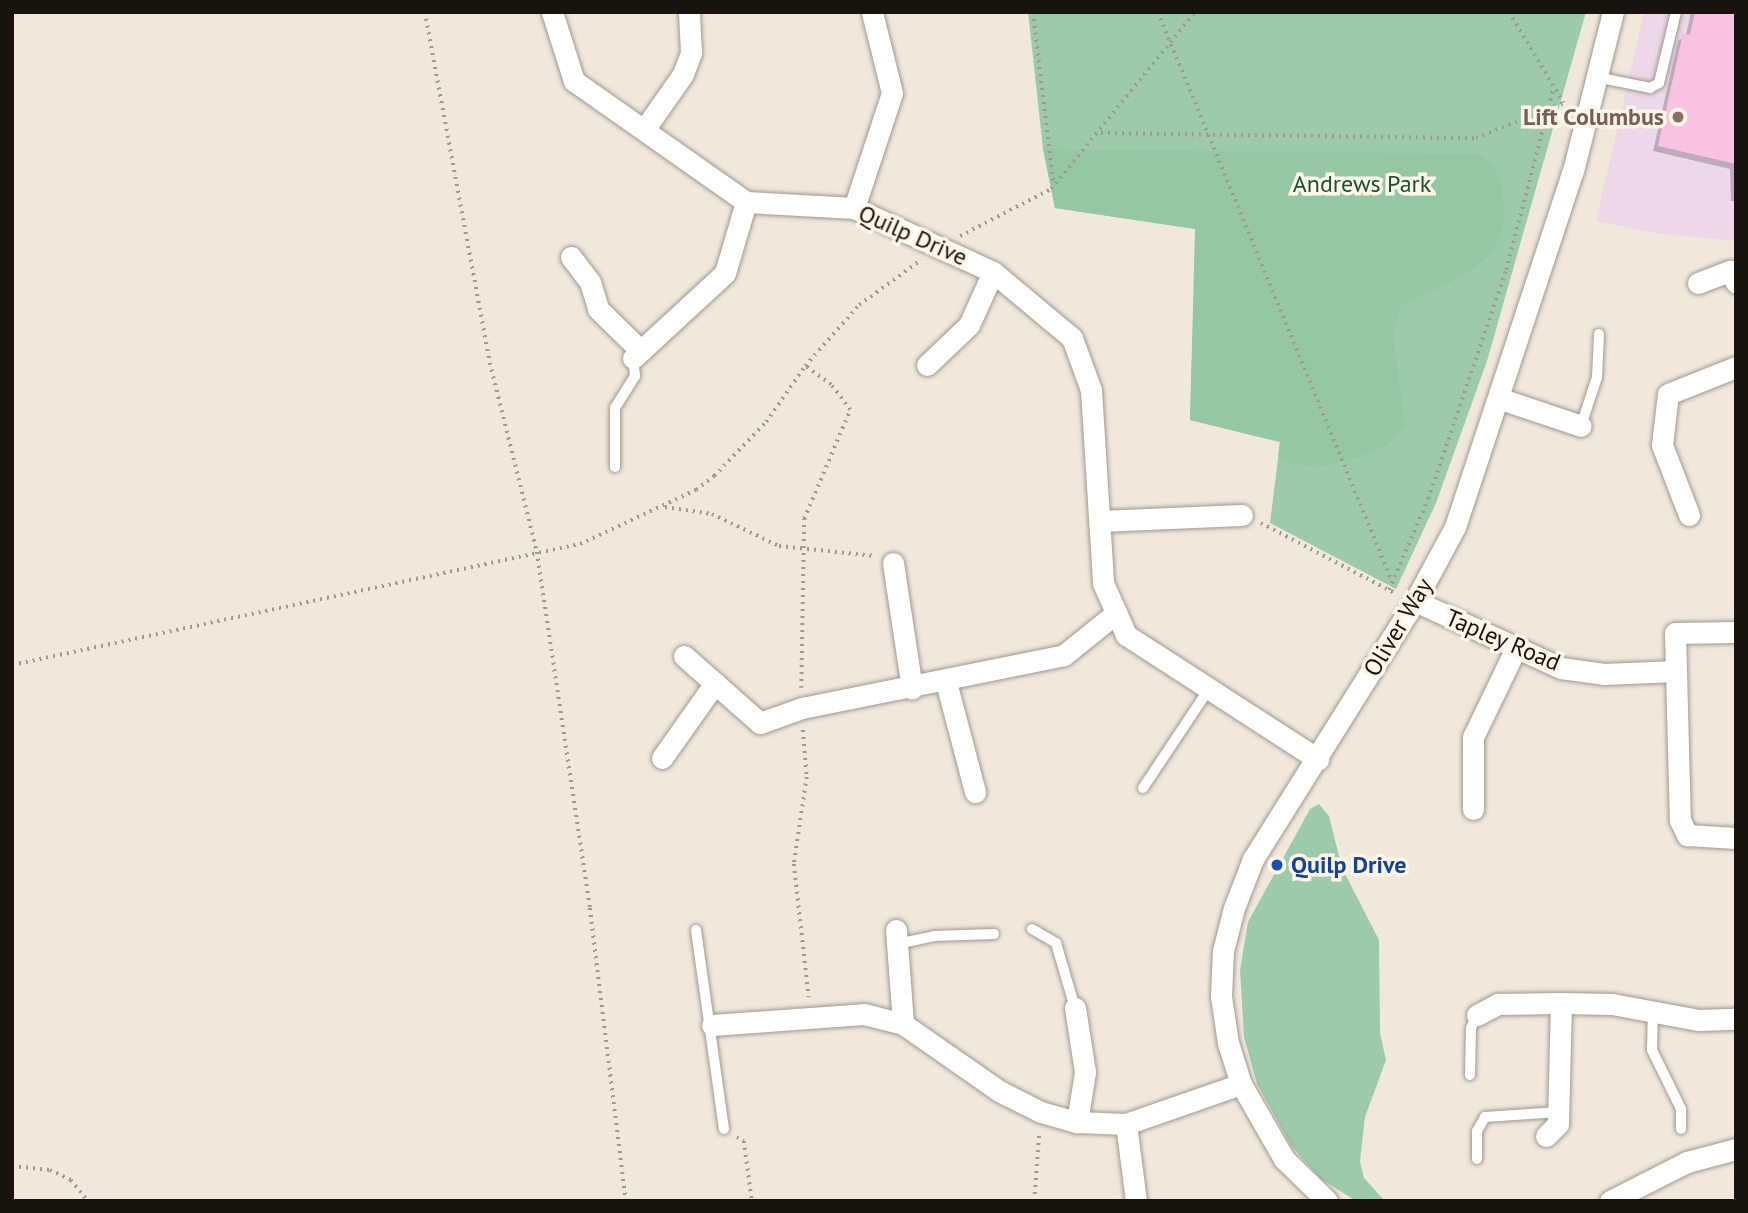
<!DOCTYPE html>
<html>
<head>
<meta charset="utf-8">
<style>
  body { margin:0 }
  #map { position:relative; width:1748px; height:1213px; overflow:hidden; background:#f1e8dc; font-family:"PT Sans",sans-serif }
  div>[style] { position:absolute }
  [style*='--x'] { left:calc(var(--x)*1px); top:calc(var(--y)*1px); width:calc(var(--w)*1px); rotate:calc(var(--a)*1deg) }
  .education>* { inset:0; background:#ecd8e8 }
  .green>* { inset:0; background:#9dcaaa }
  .forest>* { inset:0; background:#96c7a5 }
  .shadow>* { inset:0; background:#0003 }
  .building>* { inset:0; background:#f8c2e0 }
  .path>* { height:3.5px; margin-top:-1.75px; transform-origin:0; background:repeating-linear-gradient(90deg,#a09990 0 2px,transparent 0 7px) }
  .roads { filter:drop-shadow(0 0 2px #a1998e) drop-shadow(0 0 2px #a1998e) }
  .lane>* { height:10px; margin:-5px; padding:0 5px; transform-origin:5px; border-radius:5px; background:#fff }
  .street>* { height:21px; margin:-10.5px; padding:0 10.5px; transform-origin:10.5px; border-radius:10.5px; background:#fff }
  .dots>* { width:19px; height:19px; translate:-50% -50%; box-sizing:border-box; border:4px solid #fef5e9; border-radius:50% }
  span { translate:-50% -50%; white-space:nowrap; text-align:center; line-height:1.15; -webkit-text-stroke:7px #fef5e9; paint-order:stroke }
  .education-label { font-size:24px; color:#785e54; font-weight:700 }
  .right { translate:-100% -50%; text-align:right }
  .park-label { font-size:24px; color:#195130 }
  .street-label { font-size:24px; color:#17130f }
  .transit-label { font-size:24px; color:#164399; font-weight:700 }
  .left { translate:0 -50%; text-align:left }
  .frame { position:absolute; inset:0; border:14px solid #17130f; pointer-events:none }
</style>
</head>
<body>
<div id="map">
  <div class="education">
    <div style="clip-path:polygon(1644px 12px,1736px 12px,1736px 241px,1661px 234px,1596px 221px)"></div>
  </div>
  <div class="green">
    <div style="clip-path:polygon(1028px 12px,1586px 12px,1487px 361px,1436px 503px,1396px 589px,1270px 523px,1280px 442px,1190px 420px,1196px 229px,1055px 208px,1043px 149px)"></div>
    <div style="clip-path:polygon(1319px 804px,1329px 816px,1342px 868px,1379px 940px,1380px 1033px,1386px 1060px,1365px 1117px,1360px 1161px,1364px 1178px,1385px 1201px,1356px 1201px,1321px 1179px,1292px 1147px,1257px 1084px,1244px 1037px,1240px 970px,1248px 922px,1310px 809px)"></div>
  </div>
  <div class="forest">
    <div style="clip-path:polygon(1043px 149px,1479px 154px,1491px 163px,1502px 186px,1505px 220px,1493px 253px,1463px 276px,1400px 306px,1393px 333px,1405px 427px,1386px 446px,1357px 458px,1318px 467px,1293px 464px,1278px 457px,1280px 442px,1190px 420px,1195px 229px,1055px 208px)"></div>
  </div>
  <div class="shadow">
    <div style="clip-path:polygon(1691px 12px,1736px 12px,1736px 201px,1731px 201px,1730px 169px,1653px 151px,1678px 41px,1686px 35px)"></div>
  </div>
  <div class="building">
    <div style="clip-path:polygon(1695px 12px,1736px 12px,1736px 164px,1658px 146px,1683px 33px,1690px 35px)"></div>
  </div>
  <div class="path">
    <div style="--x:425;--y:12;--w:357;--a:79.5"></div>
    <div style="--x:490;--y:363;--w:195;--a:76"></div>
    <div style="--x:537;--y:552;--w:360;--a:81.5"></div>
    <div style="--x:590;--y:908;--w:295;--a:83"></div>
    <div style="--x:1033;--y:12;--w:175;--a:83.1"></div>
    <div style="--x:1158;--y:12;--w:615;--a:67.65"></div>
    <div style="--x:1509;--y:12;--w:106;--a:58.9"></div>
    <div style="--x:1101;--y:133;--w:375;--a:0.8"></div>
    <div style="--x:1476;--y:138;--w:94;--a:-21.9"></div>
    <div style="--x:960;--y:236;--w:102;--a:-27.3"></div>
    <div style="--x:1051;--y:189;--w:228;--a:-50.9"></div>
    <div style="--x:665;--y:507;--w:48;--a:8.5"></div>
    <div style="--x:712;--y:514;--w:74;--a:25.5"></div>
    <div style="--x:779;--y:546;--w:97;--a:5.9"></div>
    <div style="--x:1261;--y:523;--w:153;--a:27.6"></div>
    <div style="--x:1389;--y:590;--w:99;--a:-66.8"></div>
    <div style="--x:1428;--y:499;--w:242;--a:-71.2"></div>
    <div style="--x:1506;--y:270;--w:187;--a:-75.4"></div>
    <div style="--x:12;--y:665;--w:581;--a:-12.03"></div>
    <div style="--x:580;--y:544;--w:128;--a:-25"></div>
    <div style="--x:696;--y:490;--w:23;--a:-38"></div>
    <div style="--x:714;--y:476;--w:75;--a:-46.1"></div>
    <div style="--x:766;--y:422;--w:68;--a:-55.1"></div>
    <div style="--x:805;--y:366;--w:81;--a:-48.5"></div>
    <div style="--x:859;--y:305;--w:77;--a:-36"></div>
    <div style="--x:801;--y:688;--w:169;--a:-89"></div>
    <div style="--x:804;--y:519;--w:118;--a:-67.1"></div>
    <div style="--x:850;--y:410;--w:31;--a:-127"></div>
    <div style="--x:831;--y:385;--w:32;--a:-144"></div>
    <div style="--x:803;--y:730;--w:47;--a:85.1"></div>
    <div style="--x:807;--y:777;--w:88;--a:98.5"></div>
    <div style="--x:794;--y:864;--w:134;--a:83.6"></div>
    <div style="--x:737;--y:1137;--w:8;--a:30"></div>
    <div style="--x:744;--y:1141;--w:61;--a:82.4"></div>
    <div style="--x:12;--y:1166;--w:38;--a:6"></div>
    <div style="--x:50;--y:1170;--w:23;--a:25"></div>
    <div style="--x:71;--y:1180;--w:27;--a:51"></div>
    <div style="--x:1034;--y:1201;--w:68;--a:-85.8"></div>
  </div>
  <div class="roads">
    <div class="lane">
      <div style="--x:1596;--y:77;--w:55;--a:11.5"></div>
      <div style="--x:1650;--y:88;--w:10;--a:-29"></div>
      <div style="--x:1659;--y:83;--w:73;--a:-76.5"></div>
      <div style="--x:1581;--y:426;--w:52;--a:-71.9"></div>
      <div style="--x:1597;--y:377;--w:43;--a:-87.3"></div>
      <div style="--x:615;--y:467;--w:59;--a:-90"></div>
      <div style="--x:615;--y:408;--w:38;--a:-58"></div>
      <div style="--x:635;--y:376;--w:18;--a:-96"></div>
      <div style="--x:1143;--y:788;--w:119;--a:-56.3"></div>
      <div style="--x:1032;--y:929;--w:28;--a:30"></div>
      <div style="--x:1056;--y:943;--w:68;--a:73.7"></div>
      <div style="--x:696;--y:930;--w:201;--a:82"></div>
      <div style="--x:897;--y:944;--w:38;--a:-12"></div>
      <div style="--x:934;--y:936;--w:60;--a:-1.9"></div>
      <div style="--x:1653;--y:1009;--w:41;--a:91.4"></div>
      <div style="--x:1652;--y:1050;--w:66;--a:63.8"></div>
      <div style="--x:1681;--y:1109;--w:20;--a:90"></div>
      <div style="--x:1470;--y:1075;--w:47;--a:-88.8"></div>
      <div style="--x:1471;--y:1028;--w:14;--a:-65"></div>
      <div style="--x:1477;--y:1159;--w:28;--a:-90"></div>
      <div style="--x:1477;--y:1131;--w:16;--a:-60"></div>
      <div style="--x:1485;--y:1117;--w:74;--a:-3.9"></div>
    </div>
    <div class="street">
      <div style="--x:552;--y:12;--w:72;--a:72.3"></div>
      <div style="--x:574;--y:81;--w:210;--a:35.1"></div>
      <div style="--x:746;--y:202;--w:108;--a:3.2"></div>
      <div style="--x:854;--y:208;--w:153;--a:24.7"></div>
      <div style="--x:993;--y:272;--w:103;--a:39.9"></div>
      <div style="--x:1072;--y:338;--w:55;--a:69.9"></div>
      <div style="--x:1091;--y:390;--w:193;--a:86.4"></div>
      <div style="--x:1103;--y:583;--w:57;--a:66.1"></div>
      <div style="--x:1126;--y:635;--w:229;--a:32.9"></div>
      <div style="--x:644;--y:130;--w:68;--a:-55.1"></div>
      <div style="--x:683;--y:74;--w:22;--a:-69"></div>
      <div style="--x:691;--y:53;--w:41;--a:-92.8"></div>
      <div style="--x:854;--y:208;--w:121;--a:-71.7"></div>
      <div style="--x:892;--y:93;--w:83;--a:-103.9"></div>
      <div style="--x:571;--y:257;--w:31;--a:53"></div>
      <div style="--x:590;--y:282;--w:28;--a:73"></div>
      <div style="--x:598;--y:309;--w:60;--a:44.3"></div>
      <div style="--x:1698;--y:283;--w:34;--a:-21"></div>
      <div style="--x:1730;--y:271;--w:13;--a:63"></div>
      <div style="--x:633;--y:358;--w:125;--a:-42.7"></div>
      <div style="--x:725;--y:273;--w:74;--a:-73.5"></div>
      <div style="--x:927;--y:365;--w:58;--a:-43.6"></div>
      <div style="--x:969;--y:325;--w:58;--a:-65.6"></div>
      <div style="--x:1501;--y:399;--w:84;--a:18.6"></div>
      <div style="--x:1689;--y:515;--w:75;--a:-111.1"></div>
      <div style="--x:1662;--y:445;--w:51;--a:-83.3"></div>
      <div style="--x:1668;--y:394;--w:73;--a:-21.7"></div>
      <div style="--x:1099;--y:521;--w:143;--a:-2.4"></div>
      <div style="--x:893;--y:563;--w:127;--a:81.4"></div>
      <div style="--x:1415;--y:601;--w:161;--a:24.7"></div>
      <div style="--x:1561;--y:668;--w:43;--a:7.9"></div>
      <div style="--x:1604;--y:674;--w:72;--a:-2.4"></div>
      <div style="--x:1736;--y:632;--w:61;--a:179.1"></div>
      <div style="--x:1675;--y:633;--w:187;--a:88.5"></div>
      <div style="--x:1680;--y:820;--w:17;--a:65"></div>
      <div style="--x:1687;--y:835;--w:49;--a:3.5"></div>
      <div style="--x:684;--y:656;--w:101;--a:41.4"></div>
      <div style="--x:760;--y:723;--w:45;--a:-19.7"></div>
      <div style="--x:802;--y:708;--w:267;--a:-11.4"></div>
      <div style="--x:1064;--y:655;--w:67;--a:-38.9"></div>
      <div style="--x:946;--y:682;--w:114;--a:75.2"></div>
      <div style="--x:662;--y:758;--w:92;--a:-54.8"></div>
      <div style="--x:1473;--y:809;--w:72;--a:-90"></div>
      <div style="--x:1473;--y:737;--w:97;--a:-64.2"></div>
      <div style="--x:896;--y:930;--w:94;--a:85.7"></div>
      <div style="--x:1075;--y:1008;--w:65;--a:81.1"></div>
      <div style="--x:1085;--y:1072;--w:51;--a:99.1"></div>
      <div style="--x:1477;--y:1015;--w:24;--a:-28"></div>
      <div style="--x:1498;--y:1004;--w:63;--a:-0.9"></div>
      <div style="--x:1561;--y:1003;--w:51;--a:1.1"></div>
      <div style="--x:1612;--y:1004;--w:87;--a:10.5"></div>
      <div style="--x:1698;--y:1020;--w:38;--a:-2"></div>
      <div style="--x:712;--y:1025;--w:152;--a:-4.1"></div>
      <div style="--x:864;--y:1014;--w:40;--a:14.4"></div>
      <div style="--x:903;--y:1024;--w:117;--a:34.9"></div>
      <div style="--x:999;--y:1091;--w:47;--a:26.6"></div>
      <div style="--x:1041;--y:1112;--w:37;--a:16"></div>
      <div style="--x:1077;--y:1122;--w:49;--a:2.3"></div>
      <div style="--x:1126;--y:1124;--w:122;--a:-19.2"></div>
      <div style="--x:1126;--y:1124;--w:78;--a:82.6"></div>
      <div style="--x:1546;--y:1136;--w:17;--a:-45"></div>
      <div style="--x:1558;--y:1124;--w:121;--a:-88.6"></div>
      <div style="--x:1327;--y:1201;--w:60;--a:-135.7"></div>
      <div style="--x:1284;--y:1159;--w:86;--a:-119.8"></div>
      <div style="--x:1241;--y:1084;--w:43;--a:-107.6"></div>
      <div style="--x:1228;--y:1043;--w:48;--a:-98.5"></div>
      <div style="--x:1221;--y:996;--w:45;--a:-87.5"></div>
      <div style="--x:1223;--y:951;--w:44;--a:-75.7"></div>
      <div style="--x:1234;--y:908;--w:53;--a:-68.8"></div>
      <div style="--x:1253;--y:859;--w:305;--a:-57.9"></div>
      <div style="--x:1415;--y:601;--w:84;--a:-61.6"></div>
      <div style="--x:1455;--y:527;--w:375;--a:-71.7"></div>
      <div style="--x:1573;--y:171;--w:164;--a:-75.9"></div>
      <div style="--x:1610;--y:1201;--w:86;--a:-26.9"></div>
      <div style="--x:1687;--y:1162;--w:51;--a:-14.9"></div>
    </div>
  </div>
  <div class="dots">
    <div style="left:1678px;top:117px;background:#8d6e63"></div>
    <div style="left:1277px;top:865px;background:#1a4fb4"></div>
  </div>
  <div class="education-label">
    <span class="right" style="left:1664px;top:117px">Lift Columbus</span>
  </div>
  <div class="park-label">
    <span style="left:1362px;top:184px">Andrews Park</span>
  </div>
  <div class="street-label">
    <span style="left:913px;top:235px;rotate:24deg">Quilp Drive</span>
    <span style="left:1398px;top:627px;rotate:-59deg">Oliver Way</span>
    <span style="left:1503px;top:640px;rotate:23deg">Tapley Road</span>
  </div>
  <div class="transit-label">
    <span class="left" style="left:1291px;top:865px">Quilp Drive</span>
  </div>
  <div class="frame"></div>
</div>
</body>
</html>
